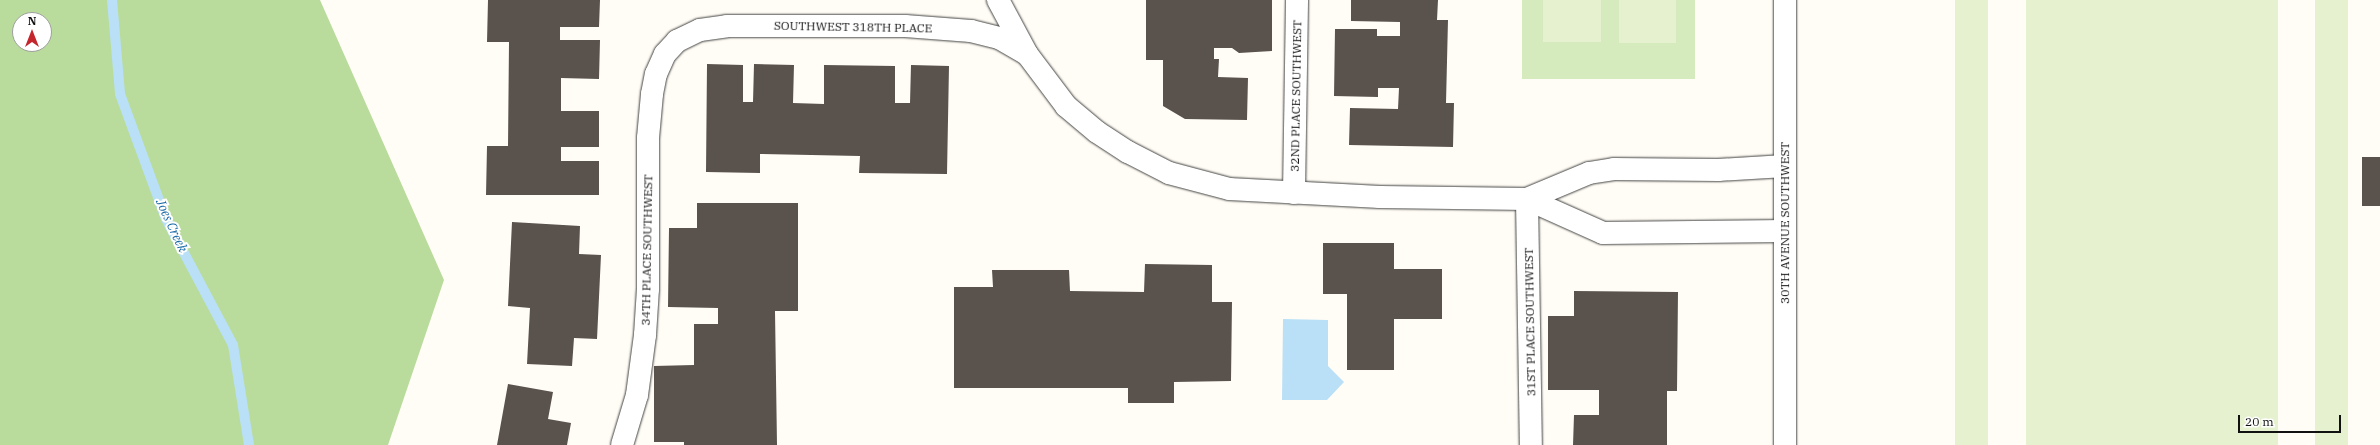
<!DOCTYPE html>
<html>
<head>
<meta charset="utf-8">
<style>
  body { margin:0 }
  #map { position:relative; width:2380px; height:445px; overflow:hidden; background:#fffdf5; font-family:"IBM Plex Serif",serif }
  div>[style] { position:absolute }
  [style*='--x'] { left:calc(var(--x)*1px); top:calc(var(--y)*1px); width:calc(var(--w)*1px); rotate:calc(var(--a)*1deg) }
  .green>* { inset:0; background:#d5ebbd; transform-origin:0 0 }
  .forest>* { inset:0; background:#b9dc9c }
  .pitch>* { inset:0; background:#e6f2cf; transform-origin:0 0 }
  .water>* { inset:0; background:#b9e0f7 }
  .stream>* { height:10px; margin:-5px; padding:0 5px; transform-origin:5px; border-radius:5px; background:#b9e0f7 }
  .building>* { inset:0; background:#5a524d; transform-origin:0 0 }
  .roads { filter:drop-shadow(0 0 1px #444) drop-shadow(0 0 1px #444) }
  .street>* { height:22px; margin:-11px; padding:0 11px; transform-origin:11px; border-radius:11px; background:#fff }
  span { translate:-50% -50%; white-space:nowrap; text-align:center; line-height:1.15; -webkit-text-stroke:4px #fff; paint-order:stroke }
  .street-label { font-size:12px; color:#111 }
  .water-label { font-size:13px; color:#1768a6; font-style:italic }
  .north { position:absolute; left:12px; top:12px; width:40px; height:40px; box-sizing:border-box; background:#fff; border:1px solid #a0a0a0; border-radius:50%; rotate:0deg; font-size:11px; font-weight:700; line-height:16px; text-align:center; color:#111 }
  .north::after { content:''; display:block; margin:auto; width:14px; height:18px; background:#c4262e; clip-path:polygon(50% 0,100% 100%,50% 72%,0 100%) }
  .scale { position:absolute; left:2238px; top:415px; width:103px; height:18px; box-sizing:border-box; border:2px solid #111; border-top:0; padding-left:5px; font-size:12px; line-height:14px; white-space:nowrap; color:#111; -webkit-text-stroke:3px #fff; paint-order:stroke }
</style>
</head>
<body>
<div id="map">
  <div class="green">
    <div style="left:1522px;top:0;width:173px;height:79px"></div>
  </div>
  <div class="forest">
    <div style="clip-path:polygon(evenodd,0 0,320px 0,444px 280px,388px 445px,0 445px,0 0,20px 20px,44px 20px,44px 44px,20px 44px,20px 20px)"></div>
  </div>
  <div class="pitch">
    <div style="left:1543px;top:0;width:58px;height:42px"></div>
    <div style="left:1619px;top:0;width:57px;height:43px"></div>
    <div style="left:1955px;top:0;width:33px;height:445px"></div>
    <div style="left:2026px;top:0;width:252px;height:445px"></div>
    <div style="left:2315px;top:0;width:33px;height:445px"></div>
  </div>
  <div class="water">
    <div style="clip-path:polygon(1283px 319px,1328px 320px,1328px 366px,1344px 382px,1327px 400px,1282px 400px)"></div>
  </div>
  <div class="stream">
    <div style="--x:112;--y:0;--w:94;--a:85.1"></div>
    <div style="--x:120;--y:94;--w:133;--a:69.8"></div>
    <div style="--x:166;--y:219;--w:143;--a:62"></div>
    <div style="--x:233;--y:345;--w:101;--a:80.9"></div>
  </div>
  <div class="building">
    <div style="clip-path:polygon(488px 0,600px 0,599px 27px,560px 27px,560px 40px,600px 40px,599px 79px,561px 78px,561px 111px,599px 111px,599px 147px,561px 147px,561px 161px,599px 161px,599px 195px,486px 195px,487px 146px,508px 146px,509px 42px,487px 42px)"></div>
    <div style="clip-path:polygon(1146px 0,1272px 0,1272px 51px,1239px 53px,1232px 48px,1214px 48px,1214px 59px,1219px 59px,1218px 77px,1248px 78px,1247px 120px,1185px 119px,1163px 106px,1163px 60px,1146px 60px)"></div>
    <div style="clip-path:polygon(1351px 0,1438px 0,1437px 20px,1448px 20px,1446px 103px,1454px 103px,1453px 147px,1349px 145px,1350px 108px,1398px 109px,1399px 88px,1378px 88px,1378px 97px,1334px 96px,1335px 29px,1377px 29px,1377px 36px,1400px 36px,1400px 22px,1351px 21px)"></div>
    <div style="clip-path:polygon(707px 64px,743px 65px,743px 102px,753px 102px,754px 64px,794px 65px,793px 103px,824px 104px,824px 65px,895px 66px,895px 103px,910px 103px,911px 65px,949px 66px,947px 174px,859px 173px,860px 156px,760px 154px,760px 173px,706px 172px)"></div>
    <div style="left:2362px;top:157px;width:18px;height:49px"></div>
    <div style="clip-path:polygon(697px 203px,798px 203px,798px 311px,775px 311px,777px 445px,684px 445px,684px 442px,654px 442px,654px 366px,694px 365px,694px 324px,718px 324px,718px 308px,668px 307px,669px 228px,697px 228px)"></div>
    <div style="clip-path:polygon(512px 222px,580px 226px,579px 254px,601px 255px,597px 339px,574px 338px,572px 366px,527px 364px,530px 308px,508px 306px)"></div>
    <div style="clip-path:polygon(1323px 243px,1394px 243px,1394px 269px,1442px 269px,1442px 319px,1394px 319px,1394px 370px,1347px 370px,1347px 294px,1323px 294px)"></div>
    <div style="clip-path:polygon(1145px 264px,1212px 265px,1212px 302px,1232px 302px,1231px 381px,1174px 382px,1174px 403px,1128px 403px,1128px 388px,954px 388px,954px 287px,993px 287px,992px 270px,1069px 270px,1070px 291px,1144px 292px)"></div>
    <div style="clip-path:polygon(1574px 291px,1678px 292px,1677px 391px,1667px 391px,1667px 445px,1573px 445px,1574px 415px,1599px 415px,1599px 390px,1548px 390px,1548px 316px,1574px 316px)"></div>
    <div style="clip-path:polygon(508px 384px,553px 392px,548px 419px,571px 423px,567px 445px,497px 445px)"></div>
  </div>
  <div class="roads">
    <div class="street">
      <div style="--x:998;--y:0;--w:61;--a:61.8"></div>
      <div style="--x:1294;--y:193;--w:193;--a:-89.1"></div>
      <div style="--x:1527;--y:199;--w:83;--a:24.1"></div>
      <div style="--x:1603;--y:233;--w:182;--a:-0.6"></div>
      <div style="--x:1527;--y:199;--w:246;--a:89.1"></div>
      <div style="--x:622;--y:445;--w:52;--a:-73.3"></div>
      <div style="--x:637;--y:395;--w:61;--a:-82.4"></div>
      <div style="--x:645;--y:335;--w:46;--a:-86.3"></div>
      <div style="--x:648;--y:289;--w:151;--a:-90"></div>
      <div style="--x:648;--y:138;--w:44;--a:-84.8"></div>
      <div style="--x:652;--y:94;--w:20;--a:-79"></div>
      <div style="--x:656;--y:74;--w:22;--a:-66"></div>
      <div style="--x:665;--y:54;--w:18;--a:-47"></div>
      <div style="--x:677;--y:41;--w:25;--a:-26"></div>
      <div style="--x:700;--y:30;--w:27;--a:-8"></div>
      <div style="--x:727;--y:26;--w:178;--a:0"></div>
      <div style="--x:905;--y:26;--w:66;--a:4.3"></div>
      <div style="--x:971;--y:31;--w:29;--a:14"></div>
      <div style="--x:999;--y:38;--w:32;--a:30"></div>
      <div style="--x:1027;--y:54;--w:65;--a:53.1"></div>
      <div style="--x:1066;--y:106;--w:40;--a:40"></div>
      <div style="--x:1097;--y:132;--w:37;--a:33"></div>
      <div style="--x:1128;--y:152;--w:46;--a:27.1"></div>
      <div style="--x:1169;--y:173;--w:62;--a:14.9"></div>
      <div style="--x:1229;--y:189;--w:151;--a:3"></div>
      <div style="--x:1380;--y:197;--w:147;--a:0.8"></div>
      <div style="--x:1527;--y:199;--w:67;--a:-22.8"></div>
      <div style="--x:1589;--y:173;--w:25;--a:-9"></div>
      <div style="--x:1614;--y:169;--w:104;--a:0.6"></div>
      <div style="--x:1718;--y:170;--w:67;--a:-3.4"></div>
      <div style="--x:1785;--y:445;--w:445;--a:-90"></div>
    </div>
  </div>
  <div class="street-label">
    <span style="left:853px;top:27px;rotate:1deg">SOUTHWEST 318TH PLACE</span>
    <span style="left:1296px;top:96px;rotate:-89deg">32ND PLACE SOUTHWEST</span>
    <span style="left:1785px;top:223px;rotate:-90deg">30TH AVENUE SOUTHWEST</span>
    <span style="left:647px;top:250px;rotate:-89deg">34TH PLACE SOUTHWEST</span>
    <span style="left:1530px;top:322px;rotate:-91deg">31ST PLACE SOUTHWEST</span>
  </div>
  <div class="water-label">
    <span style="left:171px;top:226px;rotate:65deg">Joes Creek</span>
  </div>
  <div class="north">N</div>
  <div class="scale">20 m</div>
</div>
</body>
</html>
